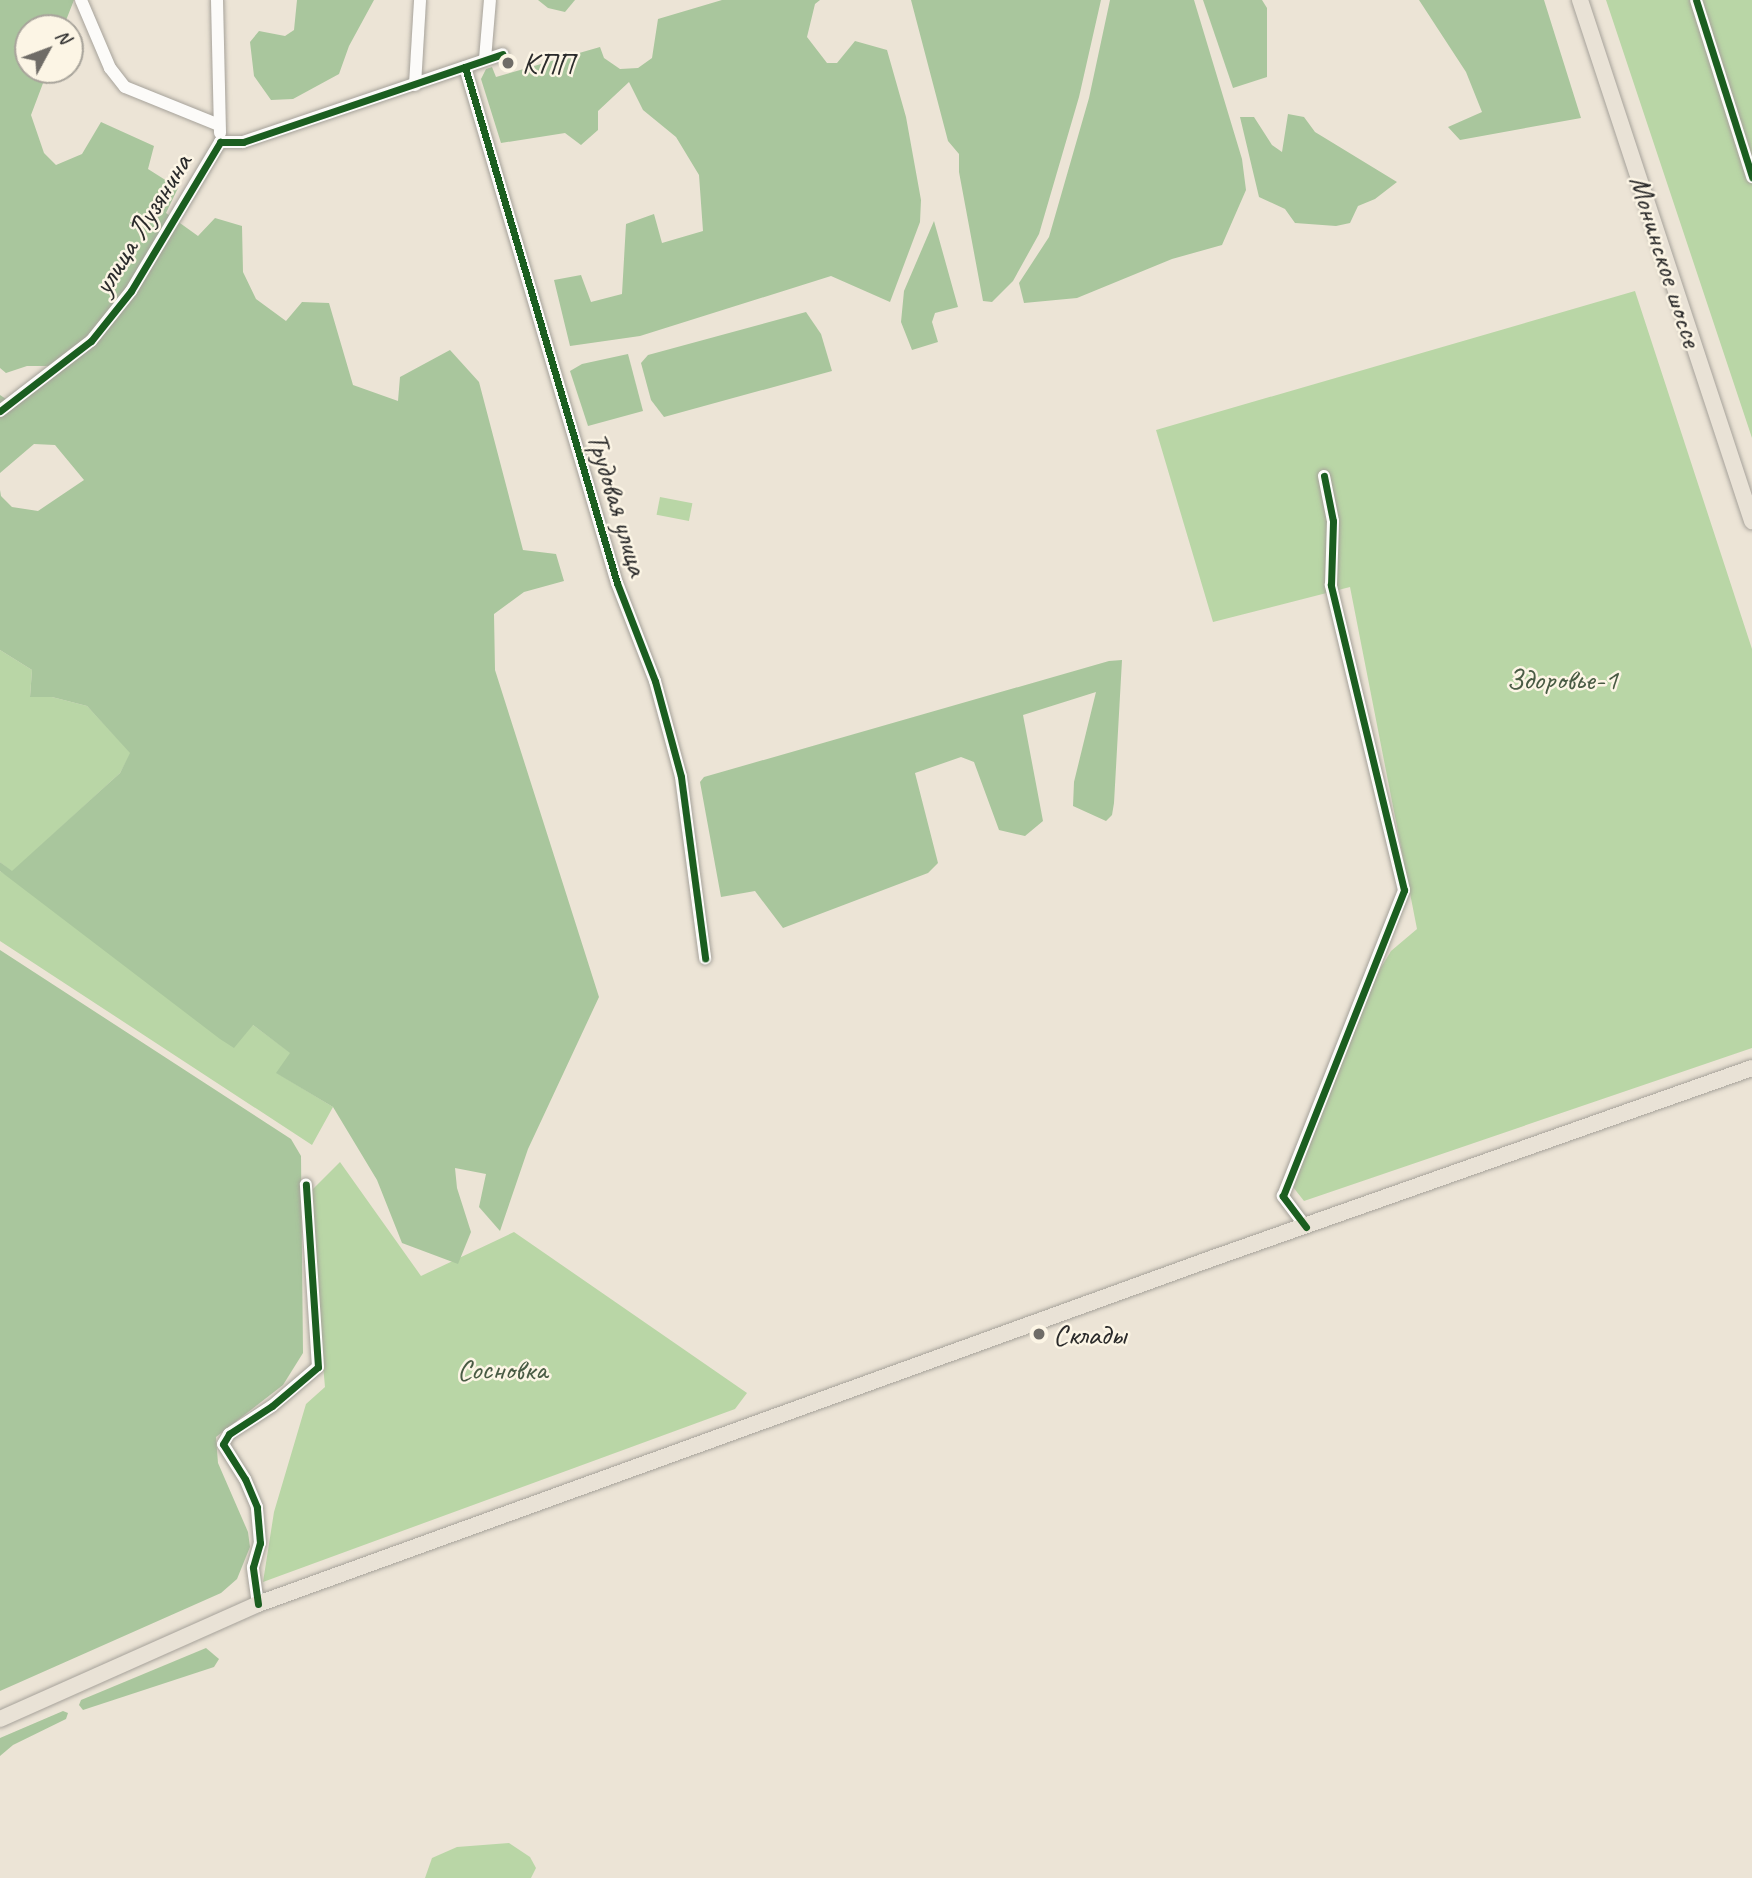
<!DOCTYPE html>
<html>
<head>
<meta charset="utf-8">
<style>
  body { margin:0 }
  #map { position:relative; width:1752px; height:1878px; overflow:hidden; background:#ece4d6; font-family:Caveat,sans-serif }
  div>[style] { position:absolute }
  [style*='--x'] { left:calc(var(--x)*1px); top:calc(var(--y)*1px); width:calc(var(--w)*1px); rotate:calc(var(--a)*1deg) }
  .green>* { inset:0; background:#b9d6a6; transform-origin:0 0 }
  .forest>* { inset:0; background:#a9c69d }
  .roads { filter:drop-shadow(0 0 2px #a6a29a) drop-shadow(0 0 2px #a6a29a) }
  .minor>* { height:12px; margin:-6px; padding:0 6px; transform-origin:6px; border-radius:6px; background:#fcfbf9 }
  .major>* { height:16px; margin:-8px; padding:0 8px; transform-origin:8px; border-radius:8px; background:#e9e2d6 }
  .cycleway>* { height:7px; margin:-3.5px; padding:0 3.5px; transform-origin:3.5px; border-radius:3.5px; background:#1b5e20 }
  .dots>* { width:19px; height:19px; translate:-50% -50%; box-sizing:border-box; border:4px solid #fcf5e5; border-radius:50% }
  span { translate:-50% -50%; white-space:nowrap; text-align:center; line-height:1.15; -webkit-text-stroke:5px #fcf5e5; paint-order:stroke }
  .poi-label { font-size:30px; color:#2b2b2b }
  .left { translate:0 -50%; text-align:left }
  .street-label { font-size:30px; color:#2b2b2b }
  .park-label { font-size:30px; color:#495b44 }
  .north { position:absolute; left:14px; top:14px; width:70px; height:70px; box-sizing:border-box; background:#fcf5e5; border:2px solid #a8a49b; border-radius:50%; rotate:49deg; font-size:19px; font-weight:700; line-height:28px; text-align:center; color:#2b2b2b }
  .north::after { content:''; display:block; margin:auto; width:24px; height:32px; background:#6f6c67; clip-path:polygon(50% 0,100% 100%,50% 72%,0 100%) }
</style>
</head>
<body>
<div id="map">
  <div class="green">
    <div style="clip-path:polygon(1606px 0,1752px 0,1752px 438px)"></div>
    <div style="clip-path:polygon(1635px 291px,1752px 649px,1752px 1048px,1304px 1201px,1293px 1187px,1377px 974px,1391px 951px,1417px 929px,1350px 587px,1213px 622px,1156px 430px)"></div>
    <div style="left:660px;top:497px;width:33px;height:18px;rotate:11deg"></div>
    <div style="clip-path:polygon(0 650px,32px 670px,30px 696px,52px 697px,87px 706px,131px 753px,120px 773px,12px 872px,0 862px)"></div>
    <div style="clip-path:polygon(0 871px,253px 1025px,291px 1053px,277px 1073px,333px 1107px,312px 1145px,0 941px)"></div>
    <div style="clip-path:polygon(340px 1162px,421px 1276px,514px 1232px,747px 1393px,735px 1409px,263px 1582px,274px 1512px,306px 1404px,325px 1387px,308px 1194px)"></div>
    <div style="clip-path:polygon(509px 1843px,530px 1857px,536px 1868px,531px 1878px,425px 1878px,432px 1858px,457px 1847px)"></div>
  </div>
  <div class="forest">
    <div style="clip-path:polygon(0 0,74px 0,63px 28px,28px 28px,28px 70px,48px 70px,31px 115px,44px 153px,56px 165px,82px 154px,101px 122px,154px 146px,148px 169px,178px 188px,166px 213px,198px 236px,215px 218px,242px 226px,243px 272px,256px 299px,286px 321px,302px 302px,329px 303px,353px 385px,398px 401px,400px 377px,450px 350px,479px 382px,523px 550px,556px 554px,564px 581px,524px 592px,494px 614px,495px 670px,599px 997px,528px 1149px,500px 1231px,479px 1207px,486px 1174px,455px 1168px,457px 1188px,471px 1232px,458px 1264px,402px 1243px,377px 1180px,333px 1107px,276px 1073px,290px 1053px,253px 1025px,234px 1048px,220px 1039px,0 871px,0 862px,12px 871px,120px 773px,130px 753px,87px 706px,52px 697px,30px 697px,32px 670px,0 650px,0 490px,1px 496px,12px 507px,38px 511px,84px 480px,55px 445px,34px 444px,0 473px,0 395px,9px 401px,50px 366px,27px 366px,6px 373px,0 368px)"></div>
    <div style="clip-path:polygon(297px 0,374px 0,349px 46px,339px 74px,293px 99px,271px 100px,254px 76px,250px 42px,259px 31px,285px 36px,294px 30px)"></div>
    <div style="clip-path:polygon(538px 0,575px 0,565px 12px,548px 8px)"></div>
    <div style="clip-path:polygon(722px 0,820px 0,815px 4px,807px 37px,827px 63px,837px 63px,855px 41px,887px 50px,906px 117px,921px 200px,920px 222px,890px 302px,831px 276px,640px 336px,570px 346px,554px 280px,581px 275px,591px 302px,622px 294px,626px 224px,654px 214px,662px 243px,703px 231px,699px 175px,676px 137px,643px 110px,629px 82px,598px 111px,598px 130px,581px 145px,565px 133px,501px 143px,481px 79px,486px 69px,492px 67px,496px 77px,600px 47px,604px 58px,620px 69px,638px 68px,652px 58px,658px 19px)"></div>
    <div style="clip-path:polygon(911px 0,1101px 0,1079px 97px,1039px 234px,1013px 281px,992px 302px,983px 301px,959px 172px,959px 154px,948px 141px)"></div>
    <div style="clip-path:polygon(1110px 0,1194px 0,1242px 159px,1246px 190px,1222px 245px,1172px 259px,1077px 298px,1024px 303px,1019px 283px,1049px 237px,1089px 98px)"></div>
    <div style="clip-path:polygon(1203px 0,1262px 0,1267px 8px,1267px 77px,1233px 88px)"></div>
    <div style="clip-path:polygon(1419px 0,1544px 0,1581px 118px,1460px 140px,1448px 127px,1482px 112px,1466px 72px)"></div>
    <div style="clip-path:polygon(1288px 114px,1304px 117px,1315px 132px,1397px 182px,1375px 199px,1358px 206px,1350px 223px,1336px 226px,1295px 223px,1285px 209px,1259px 197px,1240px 117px,1254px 117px,1272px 145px,1282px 152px)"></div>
    <div style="clip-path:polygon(934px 221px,958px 307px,935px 313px,932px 322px,938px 342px,912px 350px,901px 322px,904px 291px)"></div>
    <div style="clip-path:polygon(806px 312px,821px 334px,832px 371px,664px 417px,651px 400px,641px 363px,648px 355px)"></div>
    <div style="clip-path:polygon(628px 354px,643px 411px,588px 426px,570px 371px,582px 364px)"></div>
    <div style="clip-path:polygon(1122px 660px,1114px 803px,1112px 815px,1106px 821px,1073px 806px,1074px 782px,1096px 692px,1023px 715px,1043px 821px,1025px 836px,999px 830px,974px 762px,961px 757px,915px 773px,938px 863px,928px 873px,783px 928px,755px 891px,721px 897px,700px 782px,704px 777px,1109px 661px)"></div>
    <div style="clip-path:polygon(0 950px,291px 1139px,301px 1156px,303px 1353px,283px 1385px,216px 1437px,218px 1463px,248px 1532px,250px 1547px,237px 1579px,221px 1593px,0 1691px)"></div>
    <div style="clip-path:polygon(206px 1648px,219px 1659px,214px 1667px,83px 1710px,79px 1705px,81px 1700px)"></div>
    <div style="clip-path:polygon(63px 1711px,68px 1713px,66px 1719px,13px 1745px,0 1756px,0 1738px)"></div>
  </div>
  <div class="roads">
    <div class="minor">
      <div style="--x:81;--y:0;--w:74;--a:66.9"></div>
      <div style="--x:110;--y:68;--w:24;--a:52"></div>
      <div style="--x:125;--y:87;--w:101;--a:22"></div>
      <div style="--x:217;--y:0;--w:133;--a:88.7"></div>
      <div style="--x:1696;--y:0;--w:186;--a:72.4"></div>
      <div style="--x:485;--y:59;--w:59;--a:-85.2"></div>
      <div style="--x:465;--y:67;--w:538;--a:73.59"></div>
      <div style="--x:617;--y:583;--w:105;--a:68.8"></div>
      <div style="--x:655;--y:681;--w:99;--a:74.8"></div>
      <div style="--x:681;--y:777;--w:183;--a:82.4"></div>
      <div style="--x:415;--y:85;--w:85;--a:-86.6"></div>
      <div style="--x:0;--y:411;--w:115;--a:-37.6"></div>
      <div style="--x:91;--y:341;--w:64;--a:-51.3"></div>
      <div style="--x:131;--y:291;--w:174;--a:-59.1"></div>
      <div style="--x:220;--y:142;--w:23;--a:0"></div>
      <div style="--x:243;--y:142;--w:274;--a:-18.7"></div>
      <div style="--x:1306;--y:1227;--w:39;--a:-127"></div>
      <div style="--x:1283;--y:1196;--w:329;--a:-68.4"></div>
      <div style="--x:1404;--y:890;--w:314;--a:-103.5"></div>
      <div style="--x:1331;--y:585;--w:64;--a:-88.2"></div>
      <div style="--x:1333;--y:521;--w:46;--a:-101.3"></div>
      <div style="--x:258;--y:1604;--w:37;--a:-98"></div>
      <div style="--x:253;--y:1567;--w:25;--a:-74"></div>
      <div style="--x:260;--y:1543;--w:36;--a:-95"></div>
      <div style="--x:257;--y:1507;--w:30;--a:-113"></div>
      <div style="--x:245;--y:1479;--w:41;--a:-122.2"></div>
      <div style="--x:223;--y:1444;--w:12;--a:-59"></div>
      <div style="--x:229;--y:1434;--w:51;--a:-33.1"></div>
      <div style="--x:272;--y:1406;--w:60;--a:-40.3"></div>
      <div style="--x:318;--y:1367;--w:183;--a:-93.8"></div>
    </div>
    <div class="major">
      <div style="--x:1580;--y:0;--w:549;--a:71.73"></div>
      <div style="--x:0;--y:1719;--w:282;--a:-24"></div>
      <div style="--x:258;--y:1604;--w:1022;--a:-19.91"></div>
      <div style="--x:1219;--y:1256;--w:565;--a:-19.43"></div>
    </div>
  </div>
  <div class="cycleway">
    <div style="--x:1696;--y:0;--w:186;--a:72.4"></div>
    <div style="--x:465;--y:67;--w:538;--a:73.59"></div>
    <div style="--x:617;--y:583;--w:105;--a:68.8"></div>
    <div style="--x:655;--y:681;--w:99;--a:74.8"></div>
    <div style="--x:681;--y:777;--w:183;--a:82.4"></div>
    <div style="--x:0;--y:411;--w:115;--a:-37.6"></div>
    <div style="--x:91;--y:341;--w:64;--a:-51.3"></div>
    <div style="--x:131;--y:291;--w:174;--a:-59.1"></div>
    <div style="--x:220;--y:142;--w:23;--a:0"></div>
    <div style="--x:243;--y:142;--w:274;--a:-18.7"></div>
    <div style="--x:1306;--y:1227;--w:39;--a:-127"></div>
    <div style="--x:1283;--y:1196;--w:329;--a:-68.4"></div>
    <div style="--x:1404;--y:890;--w:314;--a:-103.5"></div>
    <div style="--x:1331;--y:585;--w:64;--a:-88.2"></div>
    <div style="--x:1333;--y:521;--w:46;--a:-101.3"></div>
    <div style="--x:258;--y:1604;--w:37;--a:-98"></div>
    <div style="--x:253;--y:1567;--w:25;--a:-74"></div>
    <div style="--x:260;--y:1543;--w:36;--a:-95"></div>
    <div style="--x:257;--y:1507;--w:30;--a:-113"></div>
    <div style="--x:245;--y:1479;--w:41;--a:-122.2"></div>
    <div style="--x:223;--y:1444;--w:12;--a:-59"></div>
    <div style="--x:229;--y:1434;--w:51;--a:-33.1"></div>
    <div style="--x:272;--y:1406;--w:60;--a:-40.3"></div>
    <div style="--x:318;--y:1367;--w:183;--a:-93.8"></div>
  </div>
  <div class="dots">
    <div style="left:508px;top:63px;background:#6f6c67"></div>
    <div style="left:1039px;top:1334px;background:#6f6c67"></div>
  </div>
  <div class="poi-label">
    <span class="left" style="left:522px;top:63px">КПП</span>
    <span class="left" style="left:1053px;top:1334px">Склады</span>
  </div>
  <div class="street-label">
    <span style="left:142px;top:224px;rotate:-58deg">улица Лузянина</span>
    <span style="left:1666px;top:261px;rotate:72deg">Монинское шоссе</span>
    <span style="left:618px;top:504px;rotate:73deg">Трудовая улица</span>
  </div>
  <div class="park-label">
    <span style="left:1562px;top:679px">Здоровье-1</span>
    <span style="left:502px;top:1369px">Сосновка</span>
  </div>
  <div class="north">N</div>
</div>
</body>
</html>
